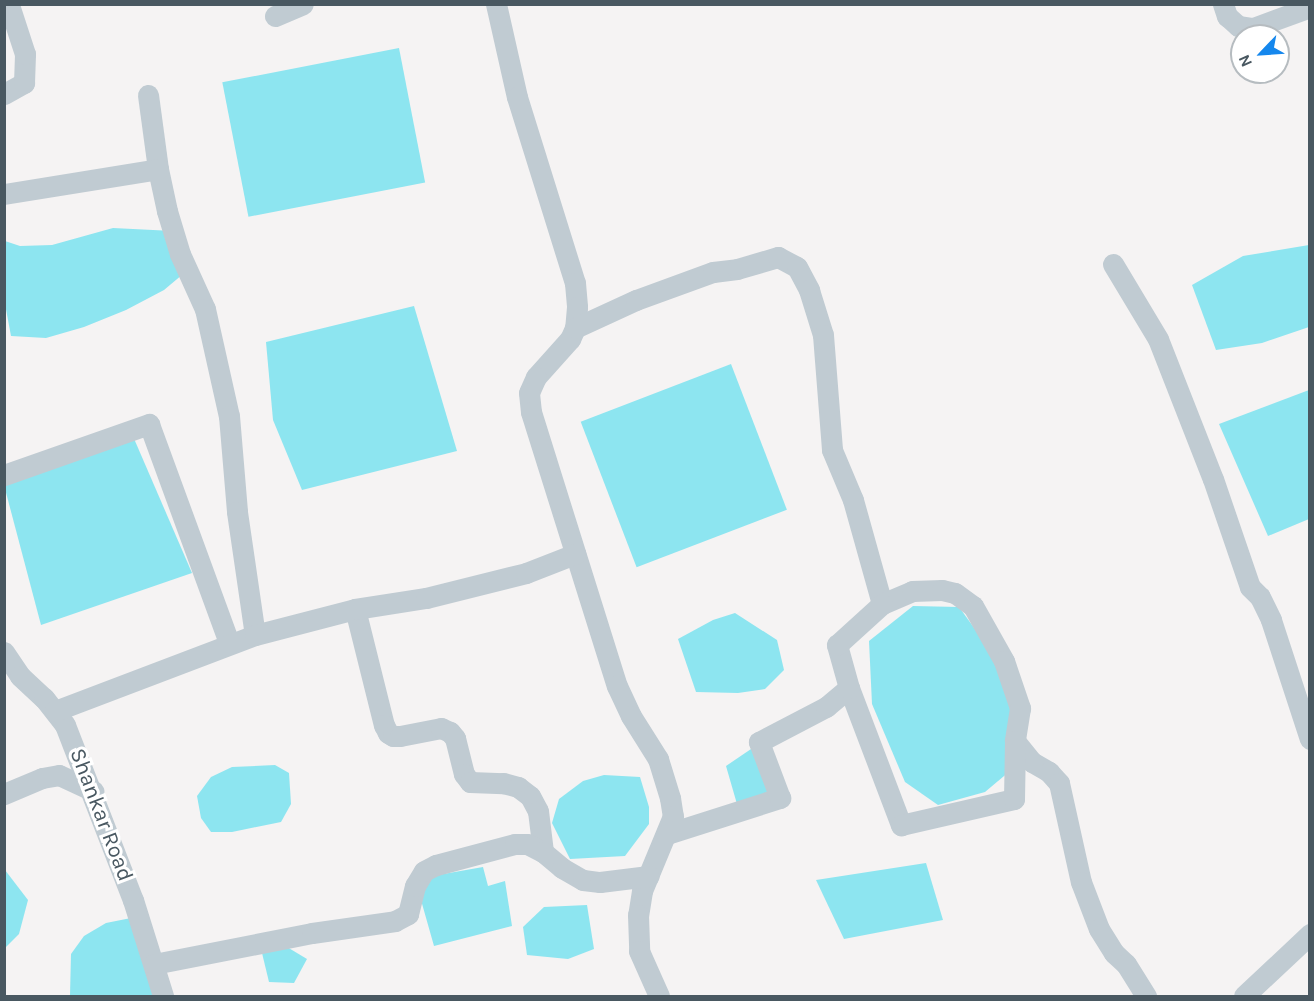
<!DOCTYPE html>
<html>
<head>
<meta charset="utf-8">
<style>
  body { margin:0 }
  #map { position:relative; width:1314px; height:1001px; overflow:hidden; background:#f5f3f3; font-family:Karla,sans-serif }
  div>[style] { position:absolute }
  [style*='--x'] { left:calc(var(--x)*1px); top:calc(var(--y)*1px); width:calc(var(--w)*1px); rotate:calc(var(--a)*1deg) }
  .water>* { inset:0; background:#8de5f0; transform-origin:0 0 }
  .minor>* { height:21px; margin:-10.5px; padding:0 10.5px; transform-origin:10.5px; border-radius:10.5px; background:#c0cbd2 }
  span { translate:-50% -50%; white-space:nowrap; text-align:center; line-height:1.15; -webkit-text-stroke:6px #fff; paint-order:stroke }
  .street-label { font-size:22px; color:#495861 }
  .frame { position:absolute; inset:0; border:6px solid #495861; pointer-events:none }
  .north { position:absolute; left:1230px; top:24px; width:60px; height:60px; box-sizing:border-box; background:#fff; border:2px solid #b6bcc0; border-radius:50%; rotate:245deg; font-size:16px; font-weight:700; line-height:24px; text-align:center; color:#495861 }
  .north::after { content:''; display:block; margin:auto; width:21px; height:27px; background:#1587ed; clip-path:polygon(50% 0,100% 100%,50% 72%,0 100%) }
</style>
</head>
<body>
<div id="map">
  <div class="water">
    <div style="left:399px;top:48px;width:137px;height:180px;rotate:79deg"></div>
    <div style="clip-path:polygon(113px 228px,173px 231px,195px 264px,164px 290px,126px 310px,84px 327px,46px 338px,11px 336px,5px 304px,5px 241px,20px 246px,52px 245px)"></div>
    <div style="clip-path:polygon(1309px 245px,1309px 327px,1262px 343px,1216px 350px,1192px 285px,1243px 256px)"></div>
    <div style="clip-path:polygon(414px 306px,457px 451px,302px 490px,273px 420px,266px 342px)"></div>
    <div style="left:731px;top:364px;width:156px;height:161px;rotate:69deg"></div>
    <div style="clip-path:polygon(1309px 390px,1309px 519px,1268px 536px,1219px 424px)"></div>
    <div style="clip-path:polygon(132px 434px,192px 573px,41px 625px,4px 485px)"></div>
    <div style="clip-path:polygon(913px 606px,959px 607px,988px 647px,1010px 701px,1010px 771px,985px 792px,938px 805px,905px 782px,872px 704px,869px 641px)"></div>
    <div style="clip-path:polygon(735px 613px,777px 640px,784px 670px,765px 689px,738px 693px,696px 692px,678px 639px,713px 620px)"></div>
    <div style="clip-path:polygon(754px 747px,778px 799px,739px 811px,726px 766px)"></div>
    <div style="clip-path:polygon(275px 765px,289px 773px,291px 804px,281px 822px,232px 832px,211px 832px,201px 818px,197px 796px,211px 777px,232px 767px)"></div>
    <div style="clip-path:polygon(604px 775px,640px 777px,649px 807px,649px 824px,625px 856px,570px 859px,552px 823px,559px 799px,583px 781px)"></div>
    <div style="clip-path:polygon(926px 863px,943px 920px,844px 939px,816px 880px)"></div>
    <div style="clip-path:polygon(483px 867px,488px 886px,505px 881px,512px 926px,434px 946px,415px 879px)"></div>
    <div style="clip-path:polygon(5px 870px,28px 900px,19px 934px,5px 948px)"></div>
    <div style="clip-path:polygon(587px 905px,594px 949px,568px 959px,527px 955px,523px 927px,544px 907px)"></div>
    <div style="clip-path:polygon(131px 918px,163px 996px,70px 996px,71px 954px,84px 936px,106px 923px)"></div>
    <div style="clip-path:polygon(287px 947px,307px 959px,294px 983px,269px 982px,262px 953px)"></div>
  </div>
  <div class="minor">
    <div style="--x:496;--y:4;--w:95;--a:77.3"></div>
    <div style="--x:517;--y:97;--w:195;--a:72.7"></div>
    <div style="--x:575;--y:283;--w:24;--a:85"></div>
    <div style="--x:577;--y:307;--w:21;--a:95"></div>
    <div style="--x:575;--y:328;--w:12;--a:114"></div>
    <div style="--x:570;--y:339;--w:51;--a:131.8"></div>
    <div style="--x:536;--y:377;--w:17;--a:114"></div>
    <div style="--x:529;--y:393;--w:19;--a:84"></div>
    <div style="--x:531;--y:412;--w:287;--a:72.6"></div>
    <div style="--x:617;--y:686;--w:33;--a:65"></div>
    <div style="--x:631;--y:716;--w:51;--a:57.9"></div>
    <div style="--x:658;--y:759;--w:41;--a:72.9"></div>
    <div style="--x:670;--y:798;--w:18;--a:81"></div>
    <div style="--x:673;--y:816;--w:81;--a:112.5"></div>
    <div style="--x:642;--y:891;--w:24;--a:99"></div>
    <div style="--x:638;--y:915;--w:36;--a:88"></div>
    <div style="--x:639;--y:951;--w:49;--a:66"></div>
    <div style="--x:1223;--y:4;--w:13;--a:72"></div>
    <div style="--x:1227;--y:16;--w:15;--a:42"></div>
    <div style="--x:1238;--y:26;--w:15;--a:8"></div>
    <div style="--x:1253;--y:28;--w:61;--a:-20.2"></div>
    <div style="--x:275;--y:16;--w:30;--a:-23"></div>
    <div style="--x:4;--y:94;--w:23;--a:-29"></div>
    <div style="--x:24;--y:83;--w:29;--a:-88"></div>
    <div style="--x:25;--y:54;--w:48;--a:-108.1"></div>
    <div style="--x:148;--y:95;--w:75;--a:82.3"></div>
    <div style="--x:158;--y:169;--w:43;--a:77.9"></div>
    <div style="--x:167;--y:211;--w:45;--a:73.2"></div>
    <div style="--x:180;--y:254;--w:60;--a:65.6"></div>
    <div style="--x:205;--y:309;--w:110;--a:77.4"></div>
    <div style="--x:229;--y:416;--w:96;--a:85.2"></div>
    <div style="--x:237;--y:512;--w:124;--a:81.7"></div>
    <div style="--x:4;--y:194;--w:156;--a:-9.2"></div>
    <div style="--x:1113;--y:264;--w:87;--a:59"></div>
    <div style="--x:1158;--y:339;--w:150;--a:68.6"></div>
    <div style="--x:1213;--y:479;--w:114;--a:71.1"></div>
    <div style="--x:1250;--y:587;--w:14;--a:45"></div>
    <div style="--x:1260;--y:597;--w:25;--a:64"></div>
    <div style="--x:1271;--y:620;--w:125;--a:71.9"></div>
    <div style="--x:575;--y:328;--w:67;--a:-24.7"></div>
    <div style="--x:636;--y:300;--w:82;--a:-20"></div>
    <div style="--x:713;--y:272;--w:24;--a:-7"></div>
    <div style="--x:737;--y:269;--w:43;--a:-16.3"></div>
    <div style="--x:778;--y:257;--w:21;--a:28"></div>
    <div style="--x:797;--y:267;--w:26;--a:62"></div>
    <div style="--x:809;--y:290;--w:47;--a:72.7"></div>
    <div style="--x:823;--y:335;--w:115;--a:85.5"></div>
    <div style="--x:832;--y:450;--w:54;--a:67.2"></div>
    <div style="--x:853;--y:500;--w:108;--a:74.4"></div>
    <div style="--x:882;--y:604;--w:33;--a:-23"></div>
    <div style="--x:912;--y:591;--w:30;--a:-2"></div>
    <div style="--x:942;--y:590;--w:13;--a:13"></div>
    <div style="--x:955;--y:593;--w:22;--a:36"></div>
    <div style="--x:973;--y:606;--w:63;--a:60.6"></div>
    <div style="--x:1004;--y:661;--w:50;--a:71.2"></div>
    <div style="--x:1020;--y:708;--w:33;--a:99"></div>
    <div style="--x:1015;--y:741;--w:27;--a:51"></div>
    <div style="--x:1032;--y:762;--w:20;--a:30"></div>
    <div style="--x:1049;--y:772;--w:15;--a:48"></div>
    <div style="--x:1059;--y:783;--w:101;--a:77.5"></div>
    <div style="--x:1081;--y:882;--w:50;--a:69"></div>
    <div style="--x:1099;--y:929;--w:28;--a:58"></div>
    <div style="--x:1114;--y:953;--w:16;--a:43"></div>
    <div style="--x:1126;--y:964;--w:38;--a:58"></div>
    <div style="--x:4;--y:475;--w:154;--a:-19.4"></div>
    <div style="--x:149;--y:424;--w:233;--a:69.9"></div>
    <div style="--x:355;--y:609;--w:120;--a:76"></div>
    <div style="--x:384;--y:725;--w:9;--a:63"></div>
    <div style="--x:388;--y:733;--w:6;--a:31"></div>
    <div style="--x:393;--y:736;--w:7;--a:0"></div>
    <div style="--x:400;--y:736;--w:42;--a:-11"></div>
    <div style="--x:441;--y:728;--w:10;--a:24"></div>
    <div style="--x:450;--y:732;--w:8;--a:50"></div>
    <div style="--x:455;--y:738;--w:37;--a:76"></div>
    <div style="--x:464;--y:774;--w:10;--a:53"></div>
    <div style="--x:470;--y:782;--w:33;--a:2"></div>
    <div style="--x:503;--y:783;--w:16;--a:15"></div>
    <div style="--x:518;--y:787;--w:15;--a:37"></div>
    <div style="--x:530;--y:796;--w:17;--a:62"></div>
    <div style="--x:538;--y:811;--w:41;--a:83"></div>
    <div style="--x:4;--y:652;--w:29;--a:56"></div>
    <div style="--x:20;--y:676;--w:33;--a:43"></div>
    <div style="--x:44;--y:698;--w:34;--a:52"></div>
    <div style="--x:65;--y:725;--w:188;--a:68.8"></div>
    <div style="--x:133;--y:900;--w:101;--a:72.6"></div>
    <div style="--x:849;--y:688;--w:147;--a:69.2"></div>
    <div style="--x:901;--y:825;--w:116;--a:-13"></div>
    <div style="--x:1014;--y:799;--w:58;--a:-89"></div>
    <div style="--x:55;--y:711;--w:214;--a:-20.8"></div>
    <div style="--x:255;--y:635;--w:103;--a:-14.6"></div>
    <div style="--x:355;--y:609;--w:72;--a:-8.8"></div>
    <div style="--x:426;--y:598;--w:103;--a:-14"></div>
    <div style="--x:526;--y:573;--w:53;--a:-21.2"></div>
    <div style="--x:4;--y:794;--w:41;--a:-22.8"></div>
    <div style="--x:42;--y:778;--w:17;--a:-10"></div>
    <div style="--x:59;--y:775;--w:38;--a:25"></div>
    <div style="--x:667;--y:834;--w:119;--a:-17.7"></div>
    <div style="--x:780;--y:798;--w:60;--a:-110.6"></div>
    <div style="--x:759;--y:742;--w:76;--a:-27.6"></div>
    <div style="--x:826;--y:707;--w:30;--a:-40"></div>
    <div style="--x:849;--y:688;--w:45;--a:-105.6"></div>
    <div style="--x:837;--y:645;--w:61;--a:-42.3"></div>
    <div style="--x:154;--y:964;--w:161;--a:-11.1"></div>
    <div style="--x:312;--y:933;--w:84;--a:-8.2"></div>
    <div style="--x:395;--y:921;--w:15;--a:-28"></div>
    <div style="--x:408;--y:914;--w:29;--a:-76"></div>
    <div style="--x:415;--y:886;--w:17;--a:-59"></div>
    <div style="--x:424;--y:871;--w:13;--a:-27"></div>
    <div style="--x:436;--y:865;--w:82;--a:-14.9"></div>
    <div style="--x:515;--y:844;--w:12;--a:0"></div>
    <div style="--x:527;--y:844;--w:18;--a:27"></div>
    <div style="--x:543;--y:852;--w:25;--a:40"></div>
    <div style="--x:562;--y:868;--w:24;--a:30"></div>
    <div style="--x:583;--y:880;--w:17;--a:7"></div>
    <div style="--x:600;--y:882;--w:49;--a:-7"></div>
    <div style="--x:1244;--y:996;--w:91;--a:-43.2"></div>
  </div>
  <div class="street-label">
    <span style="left:101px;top:815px;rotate:69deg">Shankar Road</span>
  </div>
  <div class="frame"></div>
  <div class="north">N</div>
</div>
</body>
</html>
